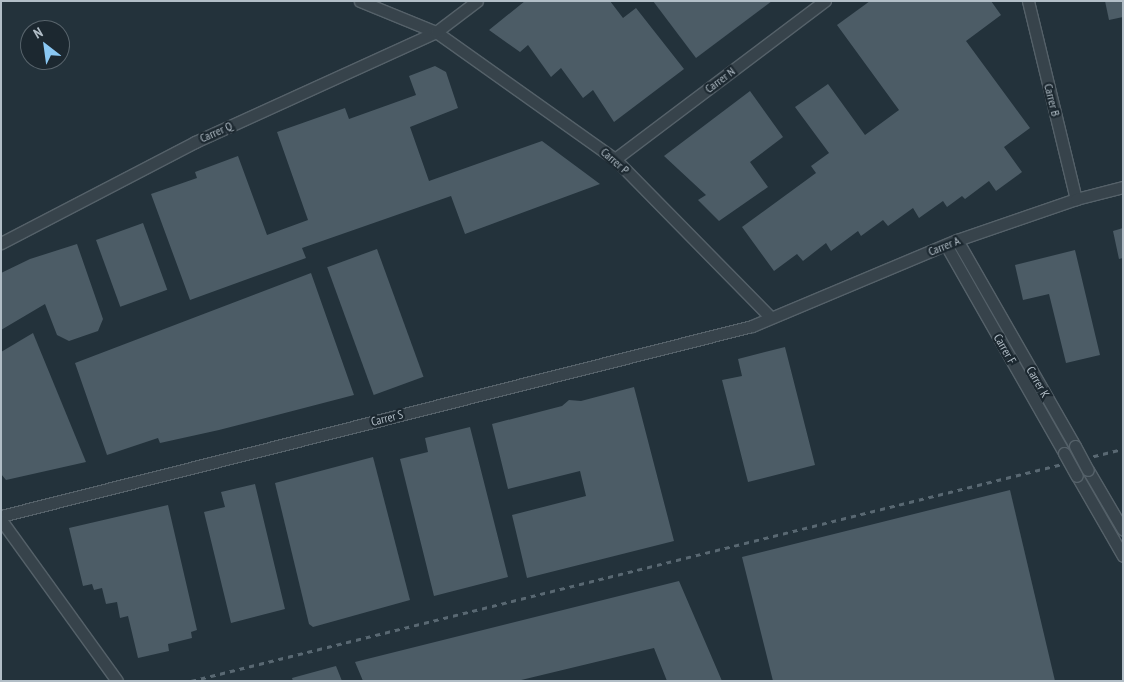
<!DOCTYPE html>
<html>
<head>
<meta charset="utf-8">
<style>
	body { margin:0 }
	#map { position:relative; width:1124px; height:682px; overflow:hidden; background:#23323b; font-family:"PT Sans Narrow",sans-serif }
	div>[style] { position:absolute }
	[style*='--x'] { left:calc(var(--x)*1px); top:calc(var(--y)*1px); width:calc(var(--w)*1px); rotate:calc(var(--a)*1deg) }
	.building>* { inset:0; background:#4c5c66; transform-origin:0 0 }
	.roads { filter:drop-shadow(1px 0 #556169) drop-shadow(-1px 0 #556169) drop-shadow(0 1px #556169) drop-shadow(0 -1px #556169) }
	.minor>* { height:11px; margin:-5.5px; padding:0 5.5px; transform-origin:5.5px; border-radius:5.5px; background:#37434b }
	.rail>* { height:3px; margin-top:-1.5px; transform-origin:0; background:repeating-linear-gradient(90deg,#596872 0 5px,transparent 0 10px) }
	.bridges { filter:drop-shadow(1px 0 #556169) drop-shadow(-1px 0 #556169) drop-shadow(0 1px #556169) drop-shadow(0 -1px #556169) }
	.minor-bridge>* { height:11px; margin:-5.5px; padding:0 5.5px; transform-origin:5.5px; border-radius:5.5px; background:#37434b }
	span { translate:-50% -50%; white-space:nowrap; text-align:center; line-height:1.15; -webkit-text-stroke:4.5px #1c2830; paint-order:stroke }
	.street-label { font-size:12px; color:#b2bec7 }
	.frame { position:absolute; inset:0; border:2px solid #b2bec7; pointer-events:none }
	.north { position:absolute; left:20px; top:20px; width:50px; height:50px; box-sizing:border-box; background:#1c2830; border:1px solid #58646c; border-radius:50%; rotate:330deg; font-size:14px; font-weight:700; line-height:20px; text-align:center; color:#b2bec7 }
	.north::after { content:''; display:block; margin:auto; width:18px; height:22px; background:#8ac8f4; clip-path:polygon(50% 0,100% 100%,50% 72%,0 100%) }
</style>
</head>
<body>
<div id="map">
	<div class="building">
		<i style="clip-path:polygon(525px 1px,610px 1px,623px 18px,636px 8px,684px 69px,614px 122px,593px 90px,583px 98px,561px 68px,551px 77px,528px 45px,520px 52px,489px 30px)"></i>
		<i style="clip-path:polygon(653px 1px,772px 1px,696px 58px)"></i>
		<i style="clip-path:polygon(870px 1px,991px 1px,1001px 15px,966px 41px,1030px 128px,1004px 147px,1022px 172px,996px 191px,989px 181px,965px 199px,962px 196px,947px 207px,943px 201px,919px 218px,913px 208px,888px 226px,883px 220px,861px 236px,858px 231px,831px 251px,826px 243px,803px 261px,797px 254px,774px 271px,742px 227px,816px 173px,811px 166px,829px 153px,795px 107px,828px 84px,865px 135px,899px 110px,837px 25px)"></i>
		<i style="clip-path:polygon(1105px 1px,1123px 1px,1123px 17px,1109px 20px)"></i>
		<i style="clip-path:polygon(435px 66px,446px 72px,458px 108px,410px 127px,429px 181px,542px 141px,600px 184px,465px 234px,451px 196px,302px 248px,306px 258px,190px 300px,151px 194px,197px 178px,195px 172px,238px 156px,267px 235px,308px 220px,277px 132px,345px 108px,349px 119px,416px 95px,409px 76px)"></i>
		<i style="clip-path:polygon(750px 91px,783px 137px,750px 162px,768px 187px,719px 221px,698px 200px,706px 195px,664px 156px)"></i>
		<i style="left:143px;top:223px;width:71px;height:50px;rotate:70deg"></i>
		<i style="clip-path:polygon(1123px 228px,1123px 258px,1119px 259px,1113px 231px)"></i>
		<i style="clip-path:polygon(77px 244px,103px 319px,98px 331px,69px 341px,57px 335px,45px 304px,1px 330px,1px 273px,30px 259px)"></i>
		<i style="left:377px;top:249px;width:136px;height:53px;rotate:70deg"></i>
		<i style="clip-path:polygon(1075px 250px,1100px 355px,1066px 363px,1049px 294px,1023px 300px,1015px 265px)"></i>
		<i style="clip-path:polygon(311px 273px,354px 395px,219px 430px,160px 443px,158px 438px,107px 455px,75px 363px)"></i>
		<i style="clip-path:polygon(33px 333px,86px 462px,6px 480px,1px 474px,1px 352px)"></i>
		<i style="clip-path:polygon(785px 347px,815px 465px,748px 482px,722px 380px,742px 376px,738px 359px)"></i>
		<i style="clip-path:polygon(634px 387px,674px 541px,527px 578px,512px 515px,586px 496px,580px 471px,508px 489px,492px 424px,562px 406px,569px 400px,581px 401px)"></i>
		<i style="clip-path:polygon(470px 427px,508px 577px,434px 596px,400px 459px,428px 452px,425px 438px)"></i>
		<i style="clip-path:polygon(373px 457px,410px 600px,313px 627px,309px 624px,275px 483px)"></i>
		<i style="clip-path:polygon(255px 484px,285px 609px,231px 623px,204px 512px,225px 507px,221px 492px)"></i>
		<i style="clip-path:polygon(1010px 490px,1055px 681px,773px 681px,742px 557px)"></i>
		<i style="clip-path:polygon(168px 505px,197px 630px,191px 632px,192px 638px,168px 644px,169px 651px,138px 658px,128px 616px,120px 618px,117px 602px,106px 604px,102px 588px,94px 590px,92px 584px,83px 586px,69px 528px)"></i>
		<i style="clip-path:polygon(679px 581px,722px 681px,667px 681px,654px 648px,517px 681px,363px 681px,355px 662px)"></i>
		<i style="clip-path:polygon(336px 666px,342px 681px,293px 681px,292px 678px)"></i>
	</div>
	<div class="roads">
		<div class="minor">
			<i style="--x:360;--y:1;--w:82;--a:22.2"></i>
			<i style="--x:436;--y:32;--w:219;--a:35.4"></i>
			<i style="--x:615;--y:159;--w:221;--a:45.5"></i>
			<i style="--x:1028;--y:1;--w:204;--a:76.4"></i>
			<i style="--x:615;--y:159;--w:263;--a:-37"></i>
			<i style="--x:957;--y:240;--w:237;--a:60.2"></i>
			<i style="--x:1;--y:243;--w:219;--a:-27.5"></i>
			<i style="--x:195;--y:142;--w:265;--a:-24.5"></i>
			<i style="--x:436;--y:32;--w:51;--a:-37.1"></i>
			<i style="--x:946;--y:245;--w:239;--a:60.4"></i>
			<i style="--x:1088;--y:470;--w:69;--a:59.7"></i>
			<i style="--x:1077;--y:476;--w:92;--a:60.1"></i>
			<i style="--x:1;--y:516;--w:775;--a:-14.2"></i>
			<i style="--x:752;--y:326;--w:222;--a:-22.8"></i>
			<i style="--x:957;--y:240;--w:126;--a:-19"></i>
			<i style="--x:1076;--y:199;--w:49;--a:-14.3"></i>
			<i style="--x:1;--y:520;--w:198;--a:54.2"></i>
		</div>
	</div>
	<div class="rail">
		<i style="--x:191;--y:681;--w:960;--a:-13.98"></i>
	</div>
	<div class="bridges">
		<div class="minor-bridge">
			<i style="--x:1075;--y:446;--w:27;--a:62"></i>
			<i style="--x:1064;--y:453;--w:26;--a:61"></i>
		</div>
	</div>
	<div class="street-label">
		<span style="left:720px;top:80px;rotate:-37deg">Carrer N</span>
		<span style="left:1052px;top:100px;rotate:76deg">Carrer B</span>
		<span style="left:216px;top:132px;rotate:-24deg">Carrer Q</span>
		<span style="left:615px;top:161px;rotate:41deg">Carrer P</span>
		<span style="left:944px;top:246px;rotate:-22deg">Carrer A</span>
		<span style="left:1005px;top:349px;rotate:60deg">Carrer F</span>
		<span style="left:1038px;top:382px;rotate:60deg">Carrer K</span>
		<span style="left:387px;top:418px;rotate:-14deg">Carrer S</span>
	</div>
	<div class="frame"></div>
	<div class="north">N</div>
</div>
</body>
</html>
